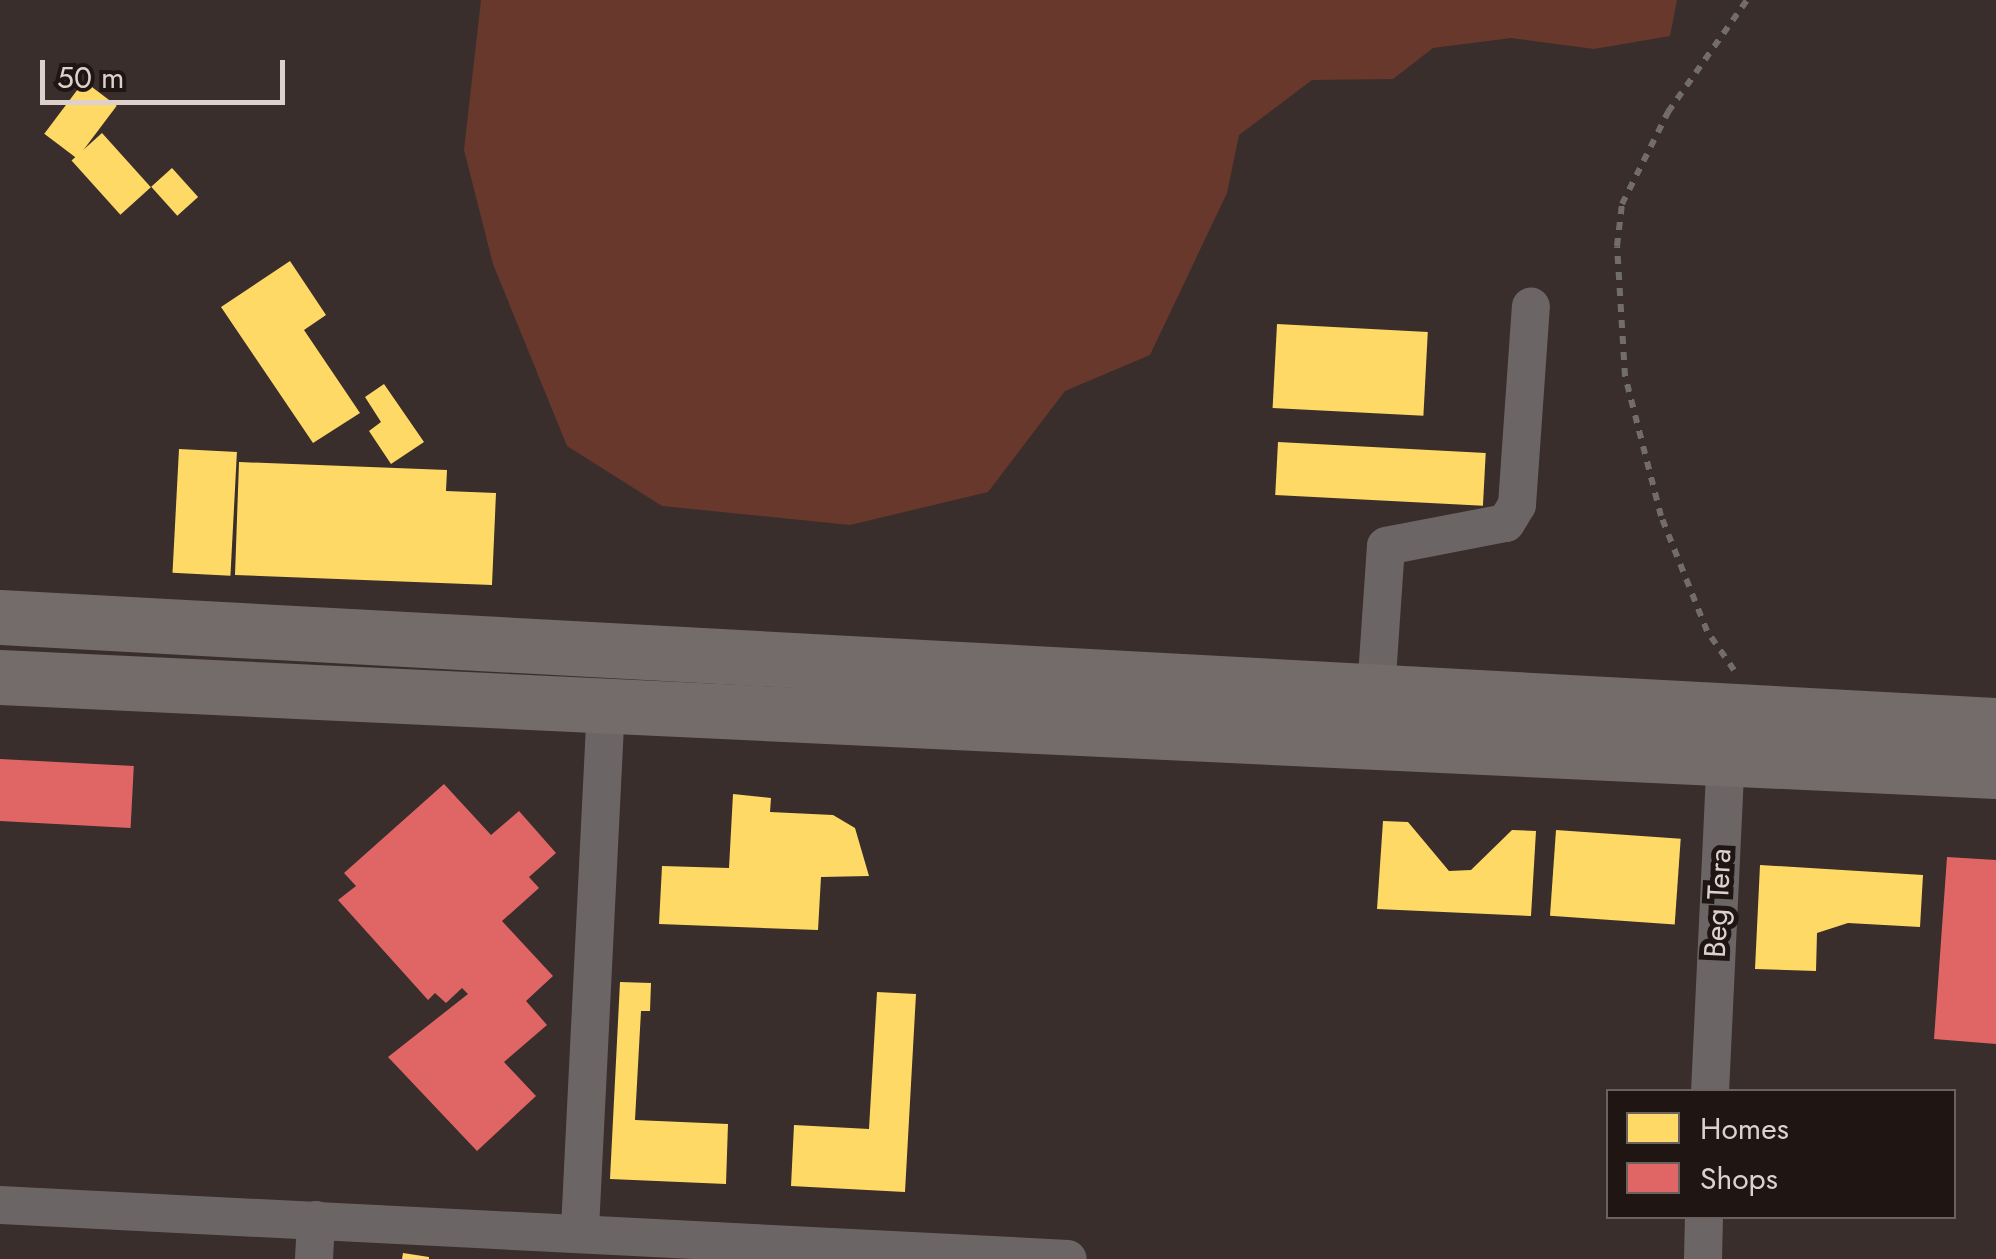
<!DOCTYPE html>
<html>
<head>
<meta charset="utf-8">
<style>
	body { margin:0 }
	#map { position:relative; width:1996px; height:1259px; overflow:hidden; background:#392e2b; font-family:Jost,sans-serif }
	div>[style] { position:absolute }
	[style*='--x'] { left:calc(var(--x)*1px); top:calc(var(--y)*1px); width:calc(var(--w)*1px); rotate:calc(var(--a)*1deg) }
	.green>* { inset:0; background:#67382b }
	.homes>* { inset:0; background:#ffd966; transform-origin:0 0 }
	.shops>* { inset:0; background:#e06666; transform-origin:0 0 }
	.path>* { height:6px; margin-top:-3px; transform-origin:0; background:repeating-linear-gradient(90deg,#726d6c 0 8px,transparent 0 16px) }
	.minor>* { height:38px; margin:-19px; padding:0 19px; transform-origin:19px; border-radius:19px; background:#6b6665 }
	.highway>* { height:55px; margin:-27.5px; padding:0 27.5px; transform-origin:27.5px; border-radius:27.5px; background:#746c6a }
	span { translate:-50% -50%; white-space:nowrap; text-align:center; line-height:1.15; -webkit-text-stroke:10px #1f1614; paint-order:stroke }
	.street-label { font-size:30px; color:#ded1cd }
	.legend { position:absolute; left:1606px; top:1089px; width:350px; height:130px; box-sizing:border-box; background:#1f1614; border:2px solid #6b615e; margin:0; padding:12px 18px; list-style:none; font-size:30px; color:#ded1cd }
	.legend li { display:flex; align-items:center; gap:20px; height:50px }
	.legend b { width:50px; border:2px solid #6b615e }
	.scale { position:absolute; left:40px; top:60px; width:245px; height:45px; box-sizing:border-box; border:5px solid #ded1cd; border-top:0; padding-left:12px; font-size:30px; line-height:35px; white-space:nowrap; color:#ded1cd; -webkit-text-stroke:8px #1f1614; paint-order:stroke }
</style>
</head>
<body>
<div id="map">
	<div class="green">
		<i style="clip-path:polygon(481px 0,1677px 0,1670px 36px,1594px 49px,1511px 38px,1433px 48px,1393px 79px,1312px 80px,1239px 135px,1227px 193px,1150px 355px,1065px 391px,988px 492px,850px 525px,662px 506px,567px 446px,493px 264px,464px 150px)"></i>
	</div>
	<div class="homes">
		<i style="left:84px;top:81px;width:41px;height:66px;rotate:37deg"></i>
		<i style="left:102px;top:133px;width:73px;height:41px;rotate:48deg"></i>
		<i style="left:172px;top:168px;width:39px;height:28px;rotate:48deg"></i>
		<i style="clip-path:polygon(290px 261px,326px 315px,304px 330px,360px 413px,313px 443px,221px 307px)"></i>
		<i style="left:1277px;top:324px;width:151px;height:84px;rotate:3deg"></i>
		<i style="clip-path:polygon(384px 384px,424px 442px,391px 464px,369px 431px,381px 422px,365px 397px)"></i>
		<i style="left:1278px;top:442px;width:208px;height:53px;rotate:3deg"></i>
		<i style="left:179px;top:449px;width:58px;height:124px;rotate:3deg"></i>
		<i style="clip-path:polygon(239px 462px,447px 470px,446px 491px,496px 493px,492px 585px,235px 575px)"></i>
		<i style="clip-path:polygon(733px 794px,771px 798px,770px 812px,833px 815px,855px 828px,869px 876px,821px 877px,818px 930px,659px 924px,662px 866px,729px 868px)"></i>
		<i style="clip-path:polygon(1383px 821px,1408px 822px,1449px 871px,1471px 870px,1512px 830px,1536px 831px,1531px 916px,1377px 909px)"></i>
		<i style="left:1556px;top:830px;width:125px;height:86px;rotate:4deg"></i>
		<i style="clip-path:polygon(1760px 865px,1923px 875px,1920px 927px,1848px 923px,1817px 933px,1816px 971px,1755px 969px)"></i>
		<i style="clip-path:polygon(620px 982px,651px 983px,650px 1011px,641px 1011px,635px 1120px,728px 1124px,726px 1184px,610px 1179px)"></i>
		<i style="clip-path:polygon(877px 992px,916px 994px,905px 1192px,791px 1186px,794px 1125px,869px 1129px)"></i>
		<i style="clip-path:polygon(403px 1253px,429px 1257px,429px 1259px,402px 1259px)"></i>
	</div>
	<div class="shops">
		<i style="left:0;top:759px;width:134px;height:62px;rotate:3deg"></i>
		<i style="clip-path:polygon(444px 784px,491px 835px,519px 811px,556px 853px,529px 877px,539px 888px,502px 921px,553px 976px,526px 1001px,547px 1025px,504px 1062px,536px 1096px,477px 1151px,388px 1057px,468px 994px,462px 988px,446px 1003px,435px 993px,428px 1000px,338px 900px,356px 886px,344px 873px)"></i>
		<i style="clip-path:polygon(1947px 857px,1996px 860px,1996px 1044px,1934px 1039px)"></i>
	</div>
	<div class="path">
		<i style="--x:1734;--y:670;--w:47;--a:-124.7"></i>
		<i style="--x:1707;--y:631;--w:124;--a:-111.8"></i>
		<i style="--x:1661;--y:516;--w:145;--a:-104.4"></i>
		<i style="--x:1625;--y:376;--w:130;--a:-93.5"></i>
		<i style="--x:1617;--y:246;--w:42;--a:-83.2"></i>
		<i style="--x:1622;--y:204;--w:103;--a:-63.4"></i>
		<i style="--x:1668;--y:112;--w:137;--a:-54.8"></i>
	</div>
	<div class="minor">
		<i style="--x:1376;--y:692;--w:146;--a:-86.1"></i>
		<i style="--x:1386;--y:546;--w:122;--a:-10.9"></i>
		<i style="--x:1506;--y:523;--w:21;--a:-59"></i>
		<i style="--x:1517;--y:505;--w:199;--a:-86"></i>
		<i style="--x:1710;--y:1092;--w:358;--a:-87.3"></i>
		<i style="--x:0;--y:1205;--w:1069;--a:2.89"></i>
		<i style="--x:580;--y:1229;--w:526;--a:-87.16"></i>
		<i style="--x:314;--y:1259;--w:39;--a:-87"></i>
		<i style="--x:1703;--y:1259;--w:43;--a:-88.7"></i>
	</div>
	<div class="highway">
		<i style="--x:0;--y:617;--w:1999;--a:3.1"></i>
		<i style="--x:0;--y:677;--w:1998;--a:2.7"></i>
	</div>
	<div class="street-label">
		<span style="left:1718px;top:903px;rotate:-87deg">Beg Tera</span>
	</div>
	<ul class="legend">
	<li><b style="height:28px;background:#ffd966"></b>Homes</li>
	<li><b style="height:28px;background:#e06666"></b>Shops</li>
	</ul>
	<div class="scale">50 m</div>
</div>
</body>
</html>
